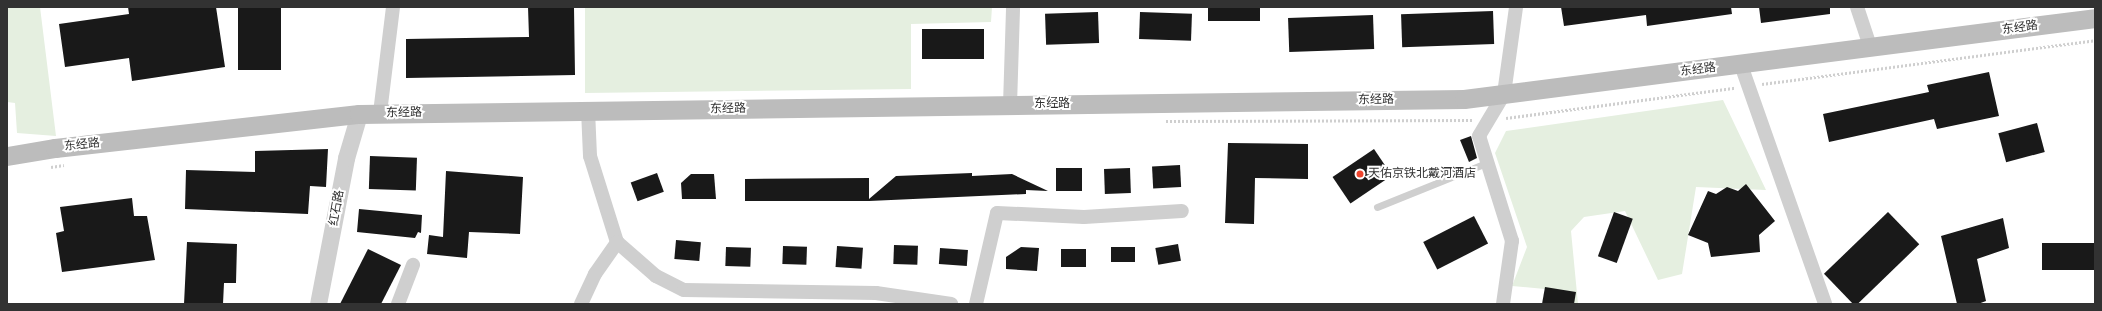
<!DOCTYPE html>
<html>
<head>
<meta charset="utf-8">
<style>
	body { margin:0 }
	#map { position:relative; width:2102px; height:311px; overflow:hidden; background:#fff; font-family:Roboto,"Noto Sans SC",sans-serif }
	div>[style] { position:absolute }
	[style*='--x'] { left:calc(var(--x)*1px); top:calc(var(--y)*1px); width:calc(var(--w)*1px); rotate:calc(var(--a)*1deg) }
	.green>* { inset:0; background:#e5efe0 }
	.building>* { inset:0; background:#191919; transform-origin:0 0 }
	.path>* { height:2.5px; margin-top:-1.25px; transform-origin:0; background:repeating-linear-gradient(90deg,#cfcfcf 0 2px,transparent 0 4px) }
	.service>* { height:7px; margin:-3.5px; padding:0 3.5px; transform-origin:3.5px; border-radius:3.5px; background:#cfcfcf }
	.minor>* { height:14px; margin:-7px; padding:0 7px; transform-origin:7px; border-radius:7px; background:#cfcfcf }
	.tertiary>* { height:17px; margin:-8.5px; padding:0 8.5px; transform-origin:8.5px; border-radius:8.5px; background:#cfcfcf }
	.secondary>* { height:19px; margin:-9.5px; padding:0 9.5px; transform-origin:9.5px; border-radius:9.5px; background:#bcbcbc }
	.dots>* { width:11px; height:11px; translate:-50% -50%; box-sizing:border-box; border:2px solid #fff; border-radius:50% }
	span { translate:-50% -50%; white-space:nowrap; text-align:center; line-height:1.15; -webkit-text-stroke:4px #fff; paint-order:stroke }
	.street-label { font-size:12px; color:#323232 }
	.poi-label { font-size:12px; color:#323232 }
	.left { translate:0 -50%; text-align:left }
	.frame { position:absolute; inset:0; border:8px solid #323232; pointer-events:none }
</style>
</head>
<body>
<div id="map">
	<div class="green">
		<i style="clip-path:polygon(7px 7px,40px 7px,56px 136px,17px 133px,15px 103px,7px 102px)"></i>
		<i style="clip-path:polygon(585px 7px,992px 7px,991px 22px,911px 24px,911px 89px,585px 93px)"></i>
		<i style="clip-path:polygon(1723px 100px,1766px 190px,1696px 187px,1682px 274px,1658px 280px,1625px 211px,1584px 217px,1571px 231px,1578px 304px,1556px 304px,1555px 290px,1512px 286px,1527px 247px,1495px 153px,1506px 131px)"></i>
	</div>
	<div class="building">
		<i style="clip-path:polygon(128px 7px,216px 7px,225px 67px,132px 81px,129px 58px,65px 67px,59px 24px,129px 14px)"></i>
		<i style="left:238px;top:7px;width:43px;height:63px"></i>
		<i style="clip-path:polygon(528px 7px,574px 7px,575px 75px,406px 78px,406px 39px,529px 37px)"></i>
		<i style="left:1208px;top:7px;width:52px;height:14px"></i>
		<i style="clip-path:polygon(1561px 7px,1731px 7px,1732px 14px,1647px 26px,1646px 15px,1564px 26px)"></i>
		<i style="clip-path:polygon(1759px 7px,1830px 7px,1830px 14px,1761px 23px)"></i>
		<i style="left:1493px;top:11px;width:33px;height:92px;rotate:88deg"></i>
		<i style="left:1098px;top:12px;width:31px;height:53px;rotate:88deg"></i>
		<i style="left:1140px;top:12px;width:52px;height:27px;rotate:2deg"></i>
		<i style="left:1373px;top:15px;width:34px;height:85px;rotate:88deg"></i>
		<i style="left:984px;top:29px;width:30px;height:62px;rotate:90deg"></i>
		<i style="clip-path:polygon(1989px 72px,1999px 116px,1937px 129px,1934px 119px,1829px 142px,1823px 114px,1929px 92px,1927px 85px)"></i>
		<i style="left:2037px;top:123px;width:30px;height:40px;rotate:75deg"></i>
		<i style="clip-path:polygon(1471px 136px,1477px 158px,1469px 162px,1460px 140px)"></i>
		<i style="clip-path:polygon(1228px 143px,1308px 144px,1308px 179px,1255px 178px,1254px 224px,1225px 223px)"></i>
		<i style="clip-path:polygon(328px 149px,326px 187px,310px 186px,308px 214px,185px 209px,186px 170px,255px 172px,255px 151px)"></i>
		<i style="left:1374px;top:149px;width:32px;height:50px;rotate:56deg"></i>
		<i style="left:370px;top:156px;width:47px;height:33px;rotate:2deg"></i>
		<i style="left:1180px;top:165px;width:22px;height:28px;rotate:87deg"></i>
		<i style="left:1056px;top:168px;width:26px;height:23px"></i>
		<i style="left:1130px;top:168px;width:25px;height:26px;rotate:88deg"></i>
		<i style="clip-path:polygon(446px 171px,523px 177px,520px 234px,469px 232px,467px 258px,427px 254px,429px 235px,443px 237px)"></i>
		<i style="left:657px;top:173px;width:20px;height:28px;rotate:70deg"></i>
		<i style="clip-path:polygon(972px 173px,972px 176px,1012px 174px,1048px 191px,1026px 190px,1026px 194px,869px 201px,745px 201px,745px 179px,869px 178px,869px 199px,896px 176px)"></i>
		<i style="clip-path:polygon(691px 174px,714px 174px,716px 199px,682px 199px,681px 183px)"></i>
		<i style="clip-path:polygon(1746px 184px,1775px 221px,1759px 235px,1760px 252px,1711px 257px,1708px 243px,1688px 235px,1708px 191px,1716px 194px,1727px 187px,1738px 191px)"></i>
		<i style="clip-path:polygon(132px 198px,134px 216px,147px 216px,155px 260px,62px 272px,56px 233px,64px 231px,60px 207px)"></i>
		<i style="clip-path:polygon(359px 209px,422px 215px,421px 233px,418px 232px,415px 238px,357px 232px)"></i>
		<i style="left:1614px;top:212px;width:20px;height:47px;rotate:20deg"></i>
		<i style="left:1888px;top:212px;width:45px;height:89px;rotate:46deg"></i>
		<i style="left:1474px;top:216px;width:31px;height:57px;rotate:63deg"></i>
		<i style="clip-path:polygon(2003px 218px,2009px 248px,1977px 259px,1986px 301px,1978px 304px,1957px 304px,1941px 236px)"></i>
		<i style="left:676px;top:240px;width:25px;height:19px;rotate:5deg"></i>
		<i style="clip-path:polygon(187px 242px,237px 244px,236px 283px,224px 283px,223px 304px,184px 304px)"></i>
		<i style="left:2095px;top:243px;width:27px;height:53px;rotate:90deg"></i>
		<i style="left:1178px;top:244px;width:17px;height:23px;rotate:80deg"></i>
		<i style="left:894px;top:245px;width:24px;height:19px;rotate:2deg"></i>
		<i style="left:783px;top:246px;width:24px;height:18px;rotate:2deg"></i>
		<i style="left:837px;top:246px;width:26px;height:21px;rotate:4deg"></i>
		<i style="left:726px;top:247px;width:25px;height:19px;rotate:2deg"></i>
		<i style="clip-path:polygon(1021px 247px,1039px 248px,1037px 271px,1006px 269px,1006px 257px)"></i>
		<i style="left:1111px;top:247px;width:24px;height:15px"></i>
		<i style="left:940px;top:248px;width:28px;height:16px;rotate:4deg"></i>
		<i style="clip-path:polygon(368px 249px,401px 265px,381px 304px,340px 304px)"></i>
		<i style="left:1061px;top:249px;width:25px;height:18px"></i>
		<i style="clip-path:polygon(1545px 287px,1576px 292px,1574px 304px,1542px 304px)"></i>
	</div>
	<div class="path">
		<i style="--x:1762;--y:84;--w:336;--a:-7.5"></i>
		<i style="--x:1506;--y:118;--w:231;--a:-7.5"></i>
		<i style="--x:1166;--y:121;--w:307;--a:-0.2"></i>
		<i style="--x:51;--y:167;--w:13;--a:-9"></i>
	</div>
	<div class="service">
		<i style="--x:1377;--y:207;--w:121;--a:-21.9"></i>
	</div>
	<div class="minor">
		<i style="--x:1857;--y:7;--w:44;--a:71.6"></i>
		<i style="--x:1741;--y:65;--w:253;--a:70.6"></i>
		<i style="--x:1010;--y:105;--w:98;--a:-88.2"></i>
		<i style="--x:588;--y:110;--w:46;--a:87.5"></i>
		<i style="--x:590;--y:156;--w:90;--a:72.6"></i>
		<i style="--x:617;--y:242;--w:52;--a:41.1"></i>
		<i style="--x:656;--y:276;--w:31;--a:27"></i>
		<i style="--x:684;--y:290;--w:192;--a:0.9"></i>
		<i style="--x:876;--y:293;--w:76;--a:8.3"></i>
		<i style="--x:380;--y:113;--w:107;--a:-83"></i>
		<i style="--x:398;--y:304;--w:42;--a:-69"></i>
		<i style="--x:581;--y:304;--w:33;--a:-65"></i>
		<i style="--x:595;--y:274;--w:39;--a:-55"></i>
		<i style="--x:976;--y:304;--w:93;--a:-77"></i>
		<i style="--x:997;--y:213;--w:87;--a:2.6"></i>
		<i style="--x:1084;--y:217;--w:98;--a:-3.5"></i>
		<i style="--x:1503;--y:304;--w:64;--a:-81.9"></i>
		<i style="--x:1512;--y:241;--w:110;--a:-107.4"></i>
		<i style="--x:1479;--y:136;--w:49;--a:-59.2"></i>
		<i style="--x:1504;--y:94;--w:88;--a:-82.1"></i>
	</div>
	<div class="tertiary">
		<i style="--x:318;--y:304;--w:149;--a:-79.1"></i>
		<i style="--x:346;--y:158;--w:46;--a:-73.5"></i>
	</div>
	<div class="secondary">
		<i style="--x:7;--y:156;--w:49;--a:-9.5"></i>
		<i style="--x:55;--y:148;--w:306;--a:-6.4"></i>
		<i style="--x:359;--y:114;--w:1105;--a:-0.78"></i>
		<i style="--x:1464;--y:99;--w:636;--a:-7.31"></i>
	</div>
	<div class="dots">
		<i style="left:1360px;top:174px;background:#ef452e"></i>
	</div>
	<div class="street-label">
		<span style="left:2020px;top:28px;rotate:-8deg">东经路</span>
		<span style="left:1698px;top:70px;rotate:-7deg">东经路</span>
		<span style="left:1376px;top:100px;rotate:-1deg">东经路</span>
		<span style="left:1052px;top:104px">东经路</span>
		<span style="left:728px;top:109px;rotate:-1deg">东经路</span>
		<span style="left:404px;top:113px;rotate:-1deg">东经路</span>
		<span style="left:82px;top:145px;rotate:-6deg">东经路</span>
		<span style="left:337px;top:208px;rotate:-80deg">红石路</span>
	</div>
	<div class="poi-label">
		<span class="left" style="left:1368px;top:174px">天佑京铁北戴河酒店</span>
	</div>
	<div class="frame"></div>
</div>
</body>
</html>
